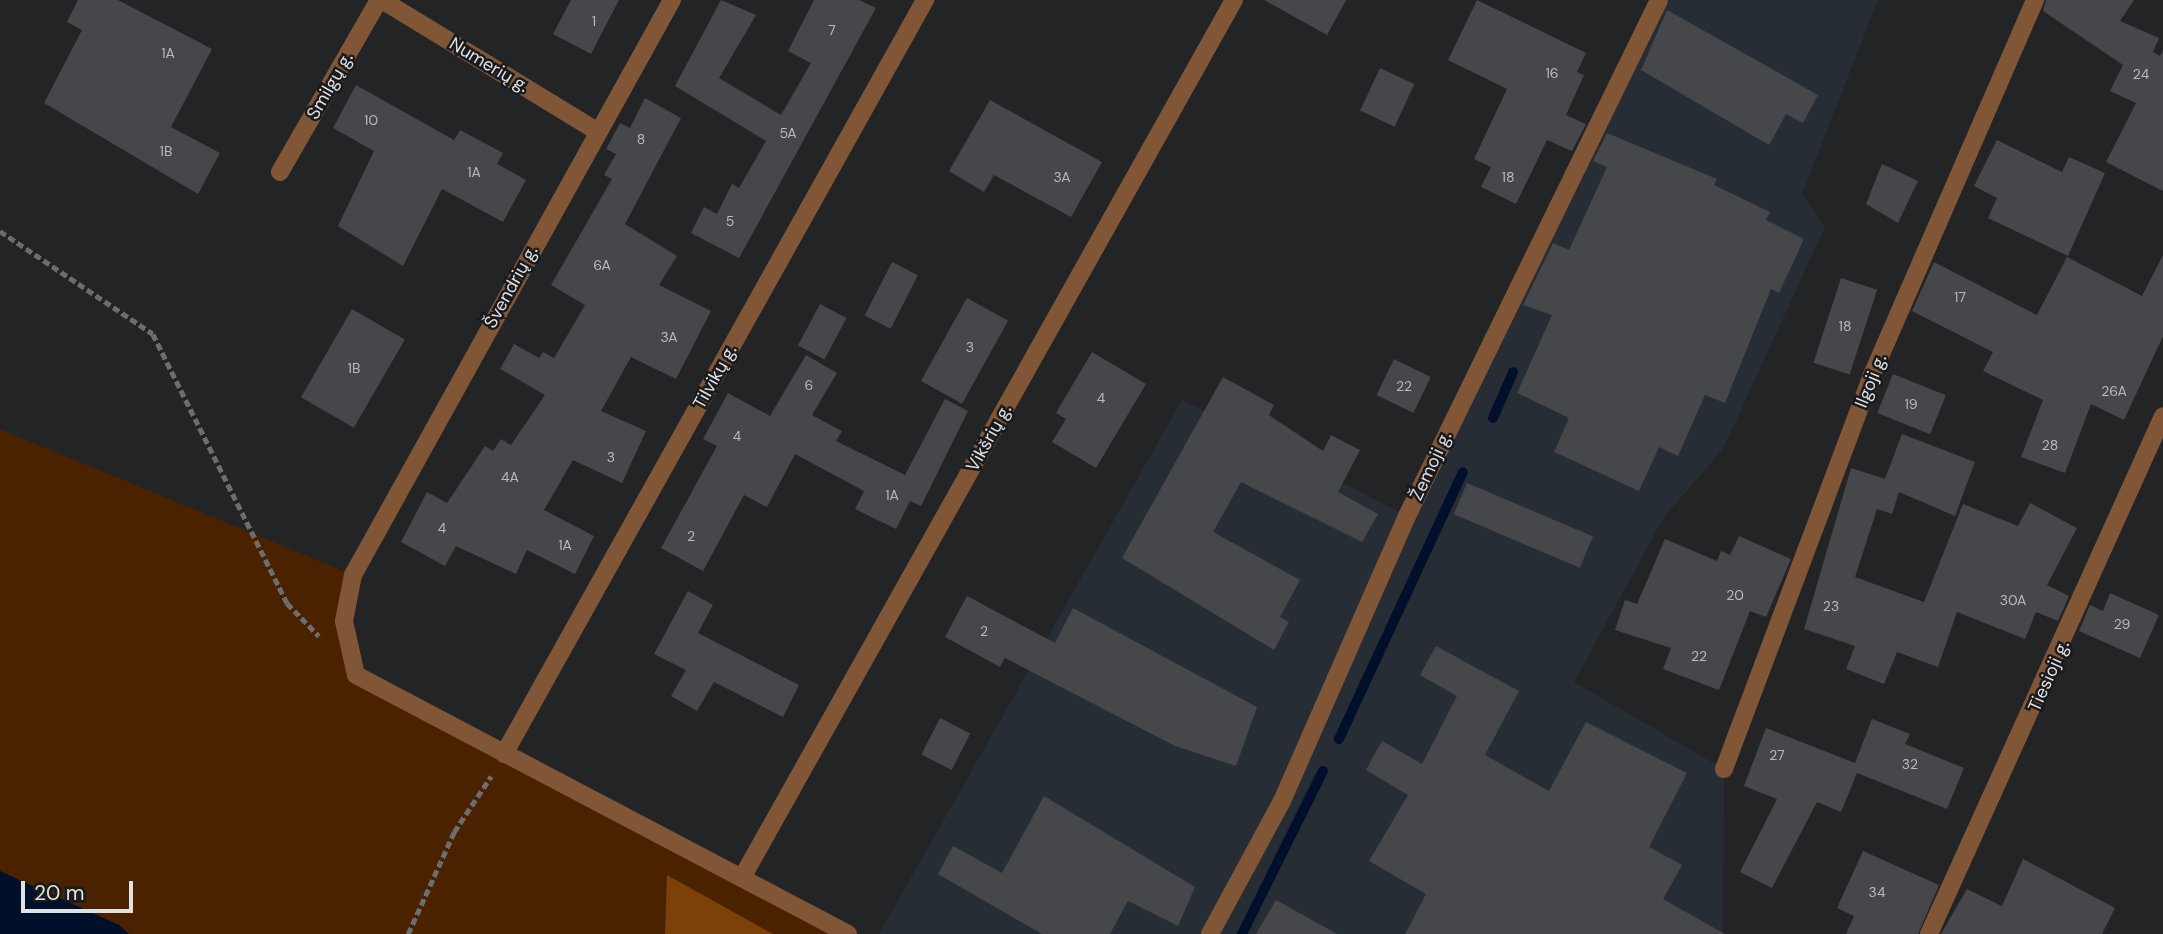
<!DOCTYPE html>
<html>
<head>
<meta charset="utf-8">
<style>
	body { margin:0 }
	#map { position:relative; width:2163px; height:934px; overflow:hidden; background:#222426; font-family:"DM Sans",sans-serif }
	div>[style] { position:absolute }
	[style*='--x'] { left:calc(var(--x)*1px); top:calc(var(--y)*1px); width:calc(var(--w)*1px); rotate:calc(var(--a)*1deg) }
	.built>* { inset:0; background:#272d34 }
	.green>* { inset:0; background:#4a2200 }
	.forest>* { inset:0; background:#7c4109 }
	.water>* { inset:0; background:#000f2a }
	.stream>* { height:10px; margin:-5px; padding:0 5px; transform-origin:5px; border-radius:5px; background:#000f2a }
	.building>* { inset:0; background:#45474a; transform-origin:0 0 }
	.path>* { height:4.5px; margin-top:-2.25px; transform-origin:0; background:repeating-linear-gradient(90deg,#6c6d6f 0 7px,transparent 0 10.5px) }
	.minor>* { height:18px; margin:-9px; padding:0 9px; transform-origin:9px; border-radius:9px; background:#815636 }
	span { translate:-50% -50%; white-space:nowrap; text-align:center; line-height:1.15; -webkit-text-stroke:5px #181a1d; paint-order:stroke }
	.number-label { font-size:14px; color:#b9babd }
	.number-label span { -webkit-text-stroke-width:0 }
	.street-label { font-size:18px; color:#e0e1e3 }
	.scale { position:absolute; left:21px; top:881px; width:112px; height:32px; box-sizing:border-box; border:4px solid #e0e1e3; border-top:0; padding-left:9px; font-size:21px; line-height:24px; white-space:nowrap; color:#e0e1e3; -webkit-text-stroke:5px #181a1d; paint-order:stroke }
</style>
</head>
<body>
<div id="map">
	<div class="built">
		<i style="clip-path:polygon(1659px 0,1878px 0,1802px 194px,1825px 227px,1723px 449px,1664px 517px,1574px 682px,1724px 769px,1723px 934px,879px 934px,1182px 400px,1407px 516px)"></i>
	</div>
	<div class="green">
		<i style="clip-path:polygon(0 429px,353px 575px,344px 621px,356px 675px,848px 934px,773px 934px,668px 876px,665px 934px,129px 934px,0 871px)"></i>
	</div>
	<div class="forest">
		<i style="clip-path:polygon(667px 875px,773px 934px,665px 934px)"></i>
	</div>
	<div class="water">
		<i style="clip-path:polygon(0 871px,119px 925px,129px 934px,0 934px)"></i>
	</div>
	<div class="stream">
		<i style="--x:1493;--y:418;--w:50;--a:-66.5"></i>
		<i style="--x:1339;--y:739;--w:294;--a:-65.1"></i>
		<i style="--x:1242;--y:934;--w:182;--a:-63.6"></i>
	</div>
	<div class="building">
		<i style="clip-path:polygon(78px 0,118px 0,212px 49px,171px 127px,220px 153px,198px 194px,44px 103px,82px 30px,67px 22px)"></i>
		<i style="clip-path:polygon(571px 0,619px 0,591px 54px,553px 34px)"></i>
		<i style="clip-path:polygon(721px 0,756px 15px,719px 78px,781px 115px,811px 63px,788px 51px,814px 0,859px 0,876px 8px,739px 258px,691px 233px,704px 207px,717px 214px,732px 184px,739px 188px,766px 141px,675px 86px)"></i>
		<i style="clip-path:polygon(1264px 0,1346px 0,1327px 35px)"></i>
		<i style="clip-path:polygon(1477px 0,1586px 53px,1577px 72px,1584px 75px,1566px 115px,1586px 124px,1572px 151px,1547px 140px,1516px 204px,1481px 187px,1491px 167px,1474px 159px,1507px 89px,1448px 60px)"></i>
		<i style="clip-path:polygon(2046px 0,2134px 0,2120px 21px,2159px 38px,2153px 52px,2160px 56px,2163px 50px,2163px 191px,2106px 162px,2136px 103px,2110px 91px,2123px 65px,2043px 11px)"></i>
		<i style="clip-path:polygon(1667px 10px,1818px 95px,1803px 123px,1786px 114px,1769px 145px,1641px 70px)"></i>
		<i style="left:1380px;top:68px;width:38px;height:47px;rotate:25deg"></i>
		<i style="clip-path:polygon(356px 85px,454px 140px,460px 130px,503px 153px,497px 164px,526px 180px,503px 222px,442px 189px,403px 266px,338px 226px,374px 151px,333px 128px)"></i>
		<i style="clip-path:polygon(645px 98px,681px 118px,625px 224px,677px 256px,659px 285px,711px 311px,676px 379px,631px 357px,601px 411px,646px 431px,622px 483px,573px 460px,544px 510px,594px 536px,575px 574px,527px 550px,516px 574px,456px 546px,445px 566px,401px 542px,427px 492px,447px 503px,485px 446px,493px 451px,501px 439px,511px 445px,545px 395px,500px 369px,514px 344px,539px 358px,543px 352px,554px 358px,585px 305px,551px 285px,612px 179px,604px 175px,616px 154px,606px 149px,620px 123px,630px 128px)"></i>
		<i style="clip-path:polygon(990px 100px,1102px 162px,1071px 217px,994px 175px,984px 192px,949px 171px)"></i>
		<i style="clip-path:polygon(1607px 133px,1717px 179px,1714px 185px,1770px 212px,1766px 220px,1804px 239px,1779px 293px,1771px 289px,1725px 403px,1705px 395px,1678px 456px,1659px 447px,1639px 491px,1554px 452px,1569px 418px,1517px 393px,1552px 315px,1523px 305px,1553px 243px,1569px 250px,1607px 167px,1593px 161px)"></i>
		<i style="clip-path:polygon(1997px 140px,2062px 172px,2069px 157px,2105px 173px,2068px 256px,1988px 218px,1997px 198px,1974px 186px)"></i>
		<i style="clip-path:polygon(1882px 164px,1918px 181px,1898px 223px,1866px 204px)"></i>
		<i style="clip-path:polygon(2163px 255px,2163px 336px,2124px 420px,2091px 404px,2065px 473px,2021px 457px,2043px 400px,1983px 371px,1993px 352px,1912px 311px,1934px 262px,2037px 315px,2067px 257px,2142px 296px)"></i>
		<i style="left:892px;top:262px;width:29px;height:60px;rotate:27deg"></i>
		<i style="left:1841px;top:278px;width:38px;height:89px;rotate:18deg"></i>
		<i style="left:967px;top:298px;width:47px;height:95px;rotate:29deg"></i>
		<i style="left:820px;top:304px;width:30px;height:47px;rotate:28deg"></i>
		<i style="left:352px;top:309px;width:61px;height:102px;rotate:30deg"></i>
		<i style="clip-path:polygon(1092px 352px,1146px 384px,1096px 468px,1052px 442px,1066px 419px,1056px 413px)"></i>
		<i style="clip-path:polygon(806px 355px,837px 373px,812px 415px,842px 431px,836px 441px,905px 475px,945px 399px,968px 411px,921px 506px,910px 501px,896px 529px,855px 509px,864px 491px,795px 454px,767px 507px,744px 495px,703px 571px,661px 548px,717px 446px,703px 439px,728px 393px,770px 416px)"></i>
		<i style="left:1394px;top:359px;width:41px;height:40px;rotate:26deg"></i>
		<i style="left:1893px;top:374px;width:57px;height:42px;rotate:22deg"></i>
		<i style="clip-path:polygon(1223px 377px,1274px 405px,1269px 415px,1323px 451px,1331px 435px,1360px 450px,1338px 492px,1378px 514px,1362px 542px,1241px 482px,1213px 532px,1300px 580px,1280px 617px,1289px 622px,1274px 650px,1122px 558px)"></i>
		<i style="clip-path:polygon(1902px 434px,1975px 462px,1955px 516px,1899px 492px,1892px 514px,1877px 509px,1855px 577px,1924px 602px,1963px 504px,2018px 526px,2030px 503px,2077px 528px,2047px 585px,2069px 596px,2058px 621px,2036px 612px,2025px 639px,1957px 612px,1938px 667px,1897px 652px,1884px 684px,1846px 669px,1855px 646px,1804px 629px,1851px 468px,1885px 479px)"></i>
		<i style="left:1467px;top:483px;width:137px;height:34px;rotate:23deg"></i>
		<i style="clip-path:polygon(1739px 536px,1791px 559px,1766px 617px,1750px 611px,1719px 690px,1663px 669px,1671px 648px,1615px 630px,1625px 600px,1637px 604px,1665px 539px,1717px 561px,1721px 551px,1730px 555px)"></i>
		<i style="clip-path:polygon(688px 591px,713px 605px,698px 633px,799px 685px,783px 717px,714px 682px,697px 711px,671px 696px,686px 670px,654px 654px)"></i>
		<i style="clip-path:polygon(2110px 593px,2159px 615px,2140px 658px,2079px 631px,2090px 605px,2103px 611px)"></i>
		<i style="clip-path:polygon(967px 596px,1055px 643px,1073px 608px,1257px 707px,1236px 766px,1175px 746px,1005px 658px,1000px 667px,945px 637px)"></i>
		<i style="clip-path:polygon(1436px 646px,1519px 691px,1485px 755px,1549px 791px,1586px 722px,1687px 773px,1649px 847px,1682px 865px,1663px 899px,1725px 934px,1405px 934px,1426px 894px,1369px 861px,1408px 795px,1366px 770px,1382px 741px,1422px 764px,1457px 696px,1420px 675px)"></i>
		<i style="left:940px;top:718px;width:34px;height:41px;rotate:27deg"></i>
		<i style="clip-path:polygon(1872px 719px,1910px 734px,1905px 744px,1964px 768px,1947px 809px,1857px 773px,1841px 812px,1817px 802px,1772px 888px,1740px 872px,1777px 799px,1744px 786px,1766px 728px,1855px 763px)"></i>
		<i style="clip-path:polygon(1044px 796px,1195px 887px,1178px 926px,1128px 901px,1110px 934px,1042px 934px,938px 874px,953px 846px,1002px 873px)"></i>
		<i style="clip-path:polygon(1863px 851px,1939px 885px,1918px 934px,1846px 934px,1854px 916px,1837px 908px)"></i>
		<i style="clip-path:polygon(2023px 859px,2115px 908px,2102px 934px,1941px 934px,1967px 889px,2002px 906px)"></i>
		<i style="clip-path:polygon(1276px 900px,1337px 934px,1256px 934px)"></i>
	</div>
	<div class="path">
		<i style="--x:0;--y:231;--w:184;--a:33.9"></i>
		<i style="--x:153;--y:334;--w:301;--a:63.5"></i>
		<i style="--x:287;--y:603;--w:46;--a:45.9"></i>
		<i style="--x:408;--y:934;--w:112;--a:-65.7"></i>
		<i style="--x:454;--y:832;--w:67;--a:-56.5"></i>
	</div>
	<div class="minor">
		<i style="--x:382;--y:0;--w:252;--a:31.4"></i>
		<i style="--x:672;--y:0;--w:658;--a:119.02"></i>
		<i style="--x:353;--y:575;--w:47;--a:101.1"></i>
		<i style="--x:344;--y:621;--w:55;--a:77.5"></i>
		<i style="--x:356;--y:675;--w:556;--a:27.76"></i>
		<i style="--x:280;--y:172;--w:198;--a:-60.1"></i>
		<i style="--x:504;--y:754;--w:864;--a:-60.82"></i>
		<i style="--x:1724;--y:769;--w:421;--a:-69.4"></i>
		<i style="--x:1872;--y:375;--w:409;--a:-66.5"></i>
		<i style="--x:743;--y:876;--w:1004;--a:-60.73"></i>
		<i style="--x:1210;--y:934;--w:151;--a:-61.6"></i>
		<i style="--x:1282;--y:801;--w:311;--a:-66.3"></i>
		<i style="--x:1407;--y:516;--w:574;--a:-63.97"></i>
		<i style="--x:1929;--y:934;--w:568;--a:-65.69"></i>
	</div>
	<div class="number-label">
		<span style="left:594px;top:21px">1</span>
		<span style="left:832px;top:30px">7</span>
		<span style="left:168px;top:53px">1A</span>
		<span style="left:1552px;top:73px">16</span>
		<span style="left:2141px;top:74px">24</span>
		<span style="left:371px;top:120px">10</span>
		<span style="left:788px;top:133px">5A</span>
		<span style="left:641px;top:139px">8</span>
		<span style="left:166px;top:151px">1B</span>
		<span style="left:474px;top:172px">1A</span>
		<span style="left:1062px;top:177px">3A</span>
		<span style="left:1508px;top:177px">18</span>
		<span style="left:730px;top:221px">5</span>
		<span style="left:602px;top:265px">6A</span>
		<span style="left:1960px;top:297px">17</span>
		<span style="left:1845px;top:326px">18</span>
		<span style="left:669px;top:337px">3A</span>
		<span style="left:970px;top:347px">3</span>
		<span style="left:354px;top:368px">1B</span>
		<span style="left:809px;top:385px">6</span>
		<span style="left:1404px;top:386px">22</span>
		<span style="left:2114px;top:391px">26A</span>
		<span style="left:1101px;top:398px">4</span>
		<span style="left:1911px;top:404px">19</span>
		<span style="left:737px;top:436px">4</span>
		<span style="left:2050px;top:445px">28</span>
		<span style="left:611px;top:457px">3</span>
		<span style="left:510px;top:477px">4A</span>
		<span style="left:892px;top:495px">1A</span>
		<span style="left:442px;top:528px">4</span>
		<span style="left:691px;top:536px">2</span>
		<span style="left:565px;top:545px">1A</span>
		<span style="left:1735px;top:595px">20</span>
		<span style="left:2013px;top:600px">30A</span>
		<span style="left:1831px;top:606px">23</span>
		<span style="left:2122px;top:624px">29</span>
		<span style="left:984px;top:631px">2</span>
		<span style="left:1699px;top:656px">22</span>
		<span style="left:1777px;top:755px">27</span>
		<span style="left:1910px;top:764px">32</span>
		<span style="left:1877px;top:892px">34</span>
	</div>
	<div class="street-label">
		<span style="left:489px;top:65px;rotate:31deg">Numerių g.</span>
		<span style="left:330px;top:86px;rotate:-60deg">Smilgų g.</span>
		<span style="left:511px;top:287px;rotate:-61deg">Švendrių g.</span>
		<span style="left:715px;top:377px;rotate:-61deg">Tilvikų g.</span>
		<span style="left:1871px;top:381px;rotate:-68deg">Ilgoji g.</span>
		<span style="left:989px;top:438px;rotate:-61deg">Vikšrių g.</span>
		<span style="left:1431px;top:466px;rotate:-65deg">Žemoji g.</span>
		<span style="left:2049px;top:676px;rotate:-66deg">Tiesioji g.</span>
	</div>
	<div class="scale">20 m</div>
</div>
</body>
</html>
